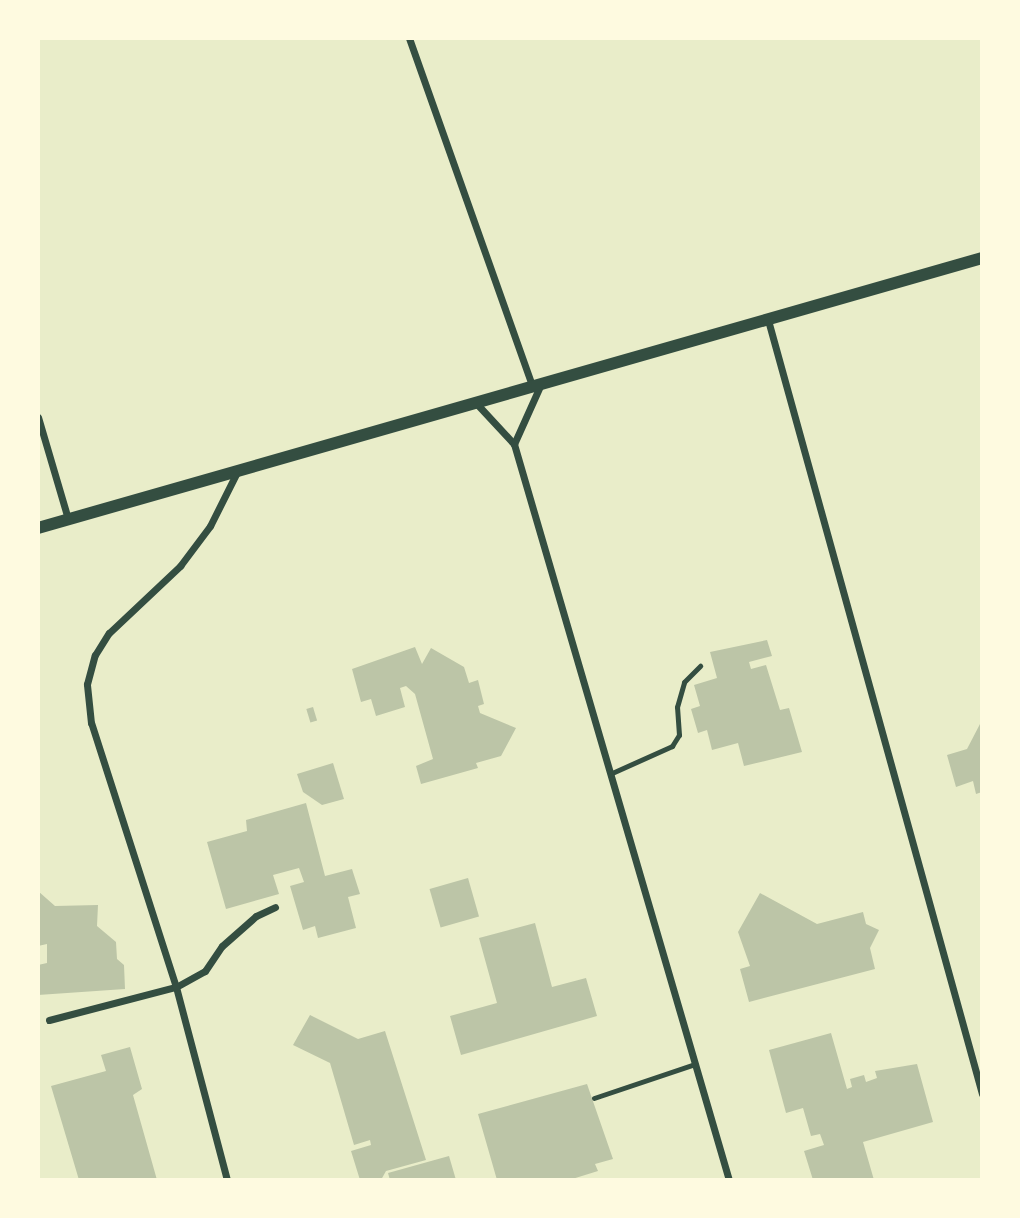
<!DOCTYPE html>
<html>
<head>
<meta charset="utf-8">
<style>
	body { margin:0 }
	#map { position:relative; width:1020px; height:1218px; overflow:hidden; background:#e9edc9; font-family:Montserrat,sans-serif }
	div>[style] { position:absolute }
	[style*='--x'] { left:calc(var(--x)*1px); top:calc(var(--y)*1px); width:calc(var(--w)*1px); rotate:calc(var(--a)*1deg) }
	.building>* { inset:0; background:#bcc5a7; transform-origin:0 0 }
	.service>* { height:5px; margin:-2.5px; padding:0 2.5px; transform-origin:2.5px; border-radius:2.5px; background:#344e41 }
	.minor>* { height:7px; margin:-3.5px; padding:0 3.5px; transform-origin:3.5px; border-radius:3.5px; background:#344e41 }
	.tertiary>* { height:12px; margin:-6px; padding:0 6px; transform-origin:6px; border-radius:6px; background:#344e41 }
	span { translate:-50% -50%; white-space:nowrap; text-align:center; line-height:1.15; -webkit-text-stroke:5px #fefae0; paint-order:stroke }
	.frame { position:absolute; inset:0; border:40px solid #fefae0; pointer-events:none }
</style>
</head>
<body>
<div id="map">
	<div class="building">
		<i style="clip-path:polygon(767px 640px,772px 656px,749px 662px,751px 669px,766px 665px,780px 710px,789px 708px,802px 752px,744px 766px,738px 743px,712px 750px,707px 730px,698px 733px,691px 709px,700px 706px,694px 685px,717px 678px,710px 652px)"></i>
		<i style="clip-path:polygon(415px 647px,422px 664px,431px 648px,464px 667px,469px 683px,478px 680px,484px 704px,478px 706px,480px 713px,516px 728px,501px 756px,476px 763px,478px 768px,421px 784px,416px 766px,433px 759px,415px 694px,406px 686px,400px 688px,405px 707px,376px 716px,371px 699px,361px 702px,352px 669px)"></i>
		<i style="left:313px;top:707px;width:14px;height:7px;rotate:73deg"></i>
		<i style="clip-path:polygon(980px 724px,982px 792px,976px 794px,973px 781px,956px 787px,947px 755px,967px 749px)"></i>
		<i style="clip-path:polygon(333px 763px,344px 799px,322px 805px,303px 792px,297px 774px)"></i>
		<i style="clip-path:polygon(306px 803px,325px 876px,352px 869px,360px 894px,348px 897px,356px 928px,318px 938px,315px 926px,303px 930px,290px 886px,304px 882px,299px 868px,273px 875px,279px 894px,226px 909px,207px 842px,247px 831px,246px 820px)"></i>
		<i style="left:468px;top:878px;width:40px;height:40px;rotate:74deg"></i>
		<i style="clip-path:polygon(38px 891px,55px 906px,98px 905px,97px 926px,116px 942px,117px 959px,124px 965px,125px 989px,38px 995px,38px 965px,47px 963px,47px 944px,38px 946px)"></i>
		<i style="clip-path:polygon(760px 893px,817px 924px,863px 912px,866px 924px,879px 930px,870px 948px,875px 969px,749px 1002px,740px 969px,750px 966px,738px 932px)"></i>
		<i style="clip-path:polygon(535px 923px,552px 987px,586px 978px,597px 1016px,461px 1055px,450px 1016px,497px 1003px,479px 938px)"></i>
		<i style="clip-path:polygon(310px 1015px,358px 1039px,385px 1031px,426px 1160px,386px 1171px,381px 1180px,360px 1180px,351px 1151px,371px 1145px,370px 1140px,354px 1145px,330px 1063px,293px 1045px)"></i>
		<i style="clip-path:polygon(831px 1033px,847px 1089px,852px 1087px,850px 1079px,864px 1075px,866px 1082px,877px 1078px,875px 1071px,917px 1064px,933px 1122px,863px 1142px,874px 1180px,813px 1180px,804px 1151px,824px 1145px,820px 1134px,811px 1136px,803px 1108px,786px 1113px,769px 1050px)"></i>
		<i style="clip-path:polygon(130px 1047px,142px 1089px,133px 1095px,157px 1180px,79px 1180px,51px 1086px,106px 1071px,101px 1055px)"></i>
		<i style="clip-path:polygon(587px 1084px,613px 1159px,595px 1164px,598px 1171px,569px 1180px,497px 1180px,478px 1114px)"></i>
		<i style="clip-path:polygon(449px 1156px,456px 1180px,390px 1180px,388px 1173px)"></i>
	</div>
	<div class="service">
		<i style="--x:612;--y:773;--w:66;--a:-24.2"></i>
		<i style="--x:672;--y:746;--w:13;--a:-58"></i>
		<i style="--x:679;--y:735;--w:28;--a:-94"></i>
		<i style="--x:677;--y:707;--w:26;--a:-74"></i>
		<i style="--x:684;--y:682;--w:23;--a:-45"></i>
		<i style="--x:594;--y:1098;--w:107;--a:-18.6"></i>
	</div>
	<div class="minor">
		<i style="--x:409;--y:38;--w:368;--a:70.5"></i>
		<i style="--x:768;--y:320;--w:803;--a:74.54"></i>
		<i style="--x:476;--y:403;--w:56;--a:47.2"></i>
		<i style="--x:514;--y:444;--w:767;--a:73.72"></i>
		<i style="--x:38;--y:417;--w:106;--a:73.6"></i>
		<i style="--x:514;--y:444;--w:66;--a:-65.8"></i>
		<i style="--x:49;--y:1020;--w:131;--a:-14.6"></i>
		<i style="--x:176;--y:987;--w:33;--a:-29"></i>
		<i style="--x:205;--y:971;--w:30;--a:-56"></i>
		<i style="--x:222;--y:946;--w:45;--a:-41.4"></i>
		<i style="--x:256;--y:916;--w:21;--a:-25"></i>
		<i style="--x:227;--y:1180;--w:200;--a:-104.8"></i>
		<i style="--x:176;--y:987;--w:277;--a:-107.8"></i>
		<i style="--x:91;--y:723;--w:39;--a:-96"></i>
		<i style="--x:87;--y:684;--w:30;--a:-75"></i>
		<i style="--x:95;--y:655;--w:26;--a:-58"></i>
		<i style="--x:109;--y:633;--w:98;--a:-43.3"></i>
		<i style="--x:180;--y:566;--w:50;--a:-53.1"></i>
		<i style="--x:210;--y:526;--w:60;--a:-63.4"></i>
	</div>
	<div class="tertiary">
		<i style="--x:38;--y:528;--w:982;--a:-15.96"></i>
	</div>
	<div class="frame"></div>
</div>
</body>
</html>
